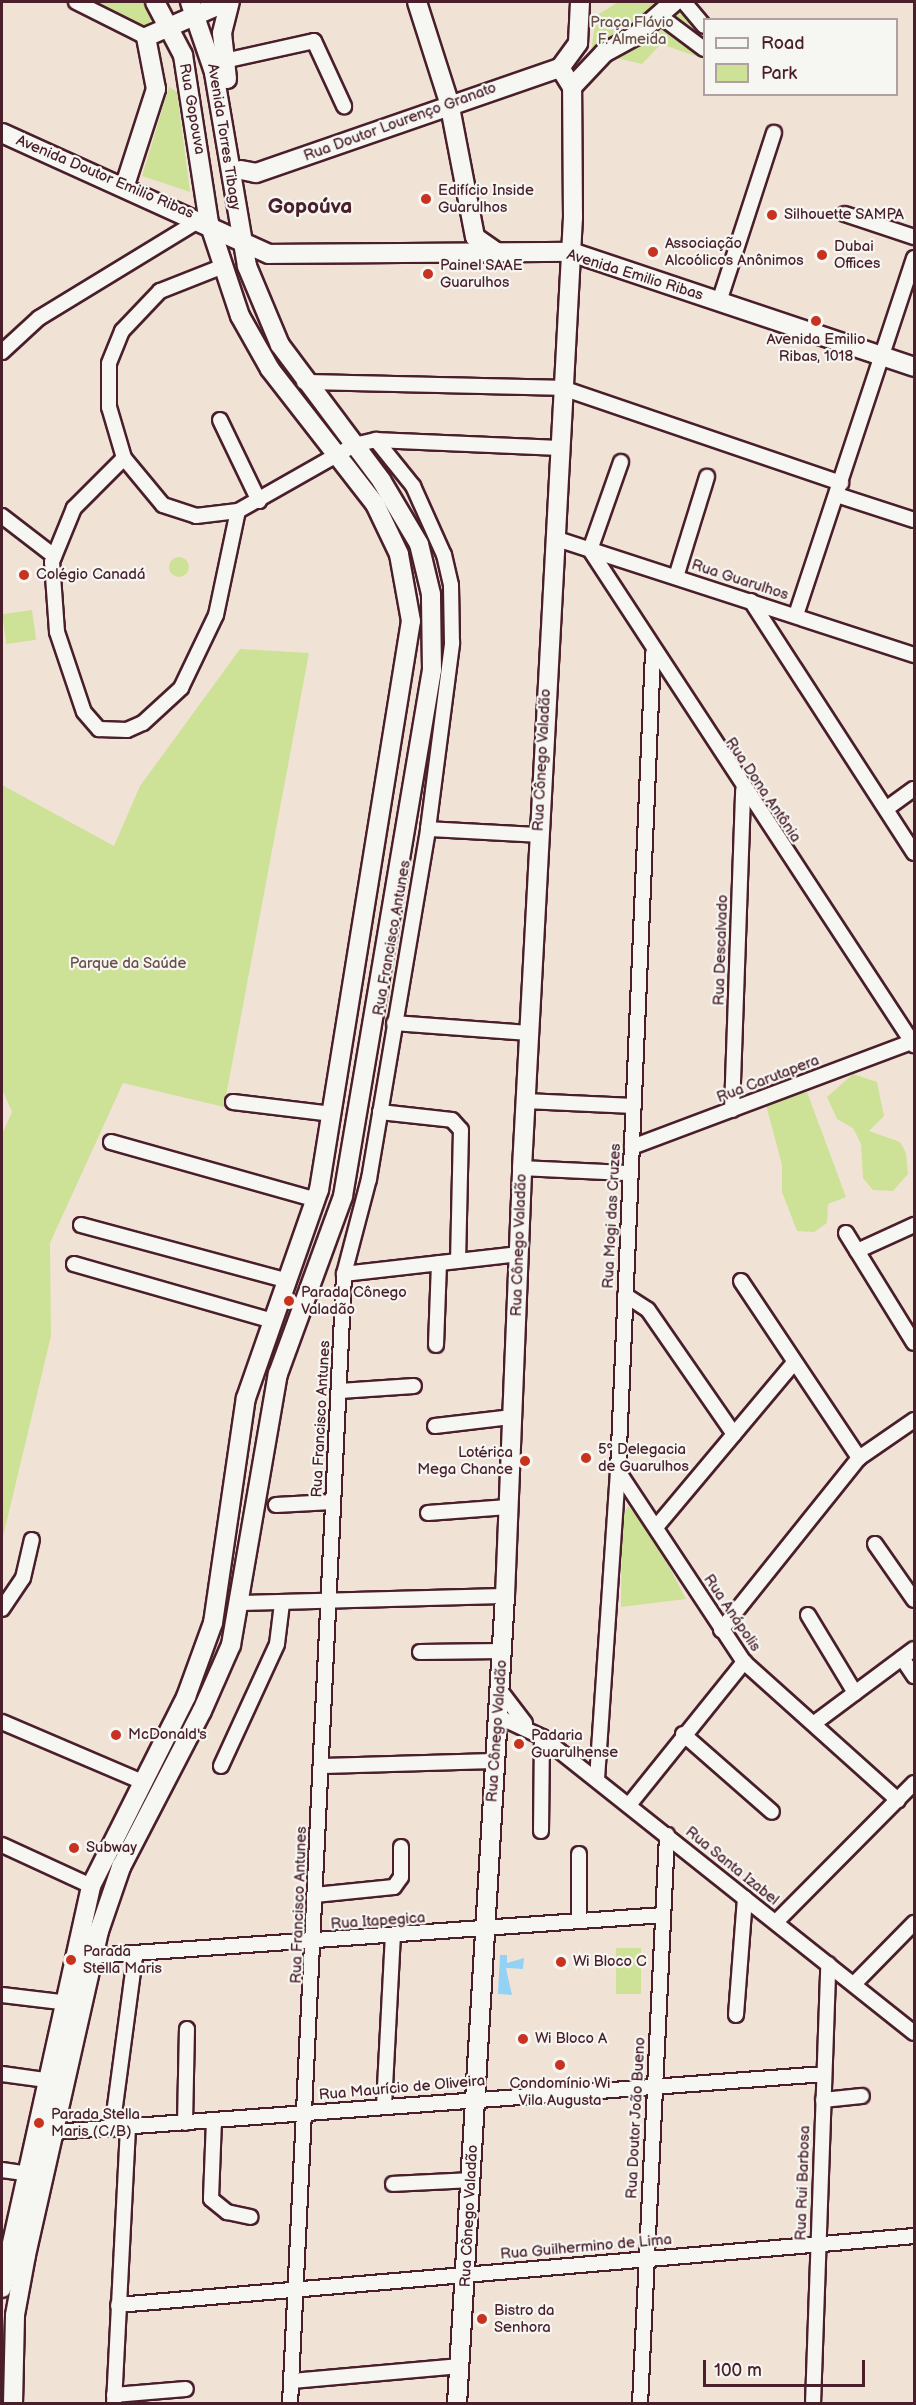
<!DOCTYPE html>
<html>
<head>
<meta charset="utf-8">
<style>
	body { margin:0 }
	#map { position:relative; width:916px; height:2405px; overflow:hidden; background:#f0e3d6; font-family:"Balsamiq Sans",sans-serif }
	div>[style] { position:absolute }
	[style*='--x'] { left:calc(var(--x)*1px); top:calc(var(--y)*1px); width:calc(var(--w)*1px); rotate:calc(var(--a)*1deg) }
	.green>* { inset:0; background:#cde297; transform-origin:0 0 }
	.round { border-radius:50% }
	.water>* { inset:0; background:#93d2f4 }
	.roads { filter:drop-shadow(2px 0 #4a1f2b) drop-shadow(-2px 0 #4a1f2b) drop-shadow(0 2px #4a1f2b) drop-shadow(0 -2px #4a1f2b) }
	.street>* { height:14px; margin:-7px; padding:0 7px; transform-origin:7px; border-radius:7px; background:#f6f6f2 }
	.secondary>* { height:18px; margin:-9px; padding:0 9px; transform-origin:9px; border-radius:9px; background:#f6f6f2 }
	.dots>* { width:16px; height:16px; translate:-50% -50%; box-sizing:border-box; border:3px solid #f6f6f2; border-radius:50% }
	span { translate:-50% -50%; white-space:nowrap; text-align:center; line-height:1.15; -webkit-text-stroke:4.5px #f6f6f2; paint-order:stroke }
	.park-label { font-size:15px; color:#6b5046 }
	.street-label { font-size:15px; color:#4a1f2b }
	.poi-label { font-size:15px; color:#4a1f2b }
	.left { translate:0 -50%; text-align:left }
	.right { translate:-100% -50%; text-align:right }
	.district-label { font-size:21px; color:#4a1f2b; font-weight:700 }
	.frame { position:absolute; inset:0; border:3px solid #4a1f2b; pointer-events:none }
	.legend { position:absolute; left:703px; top:18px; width:195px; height:78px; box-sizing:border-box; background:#f6f6f2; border:2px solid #b1a0a2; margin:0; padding:8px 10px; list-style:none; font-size:18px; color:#4a1f2b }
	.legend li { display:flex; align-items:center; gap:12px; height:30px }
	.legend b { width:30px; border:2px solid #b1a0a2 }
	.scale { position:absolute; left:703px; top:2360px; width:162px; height:27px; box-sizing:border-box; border:3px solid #4a1f2b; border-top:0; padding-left:8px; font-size:18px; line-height:21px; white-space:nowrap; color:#4a1f2b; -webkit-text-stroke:4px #f6f6f2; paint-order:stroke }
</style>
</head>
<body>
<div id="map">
	<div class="green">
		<i style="clip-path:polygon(144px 2px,152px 18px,145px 30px,93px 3px)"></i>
		<i style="clip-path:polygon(618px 2px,692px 2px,704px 20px,704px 59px,661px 44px,642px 64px,591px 52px,596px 16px)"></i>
		<i style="clip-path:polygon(169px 87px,177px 92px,190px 192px,142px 176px)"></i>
		<i class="round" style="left:169px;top:557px;width:20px;height:20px"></i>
		<i style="left:32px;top:610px;width:30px;height:30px;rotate:82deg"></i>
		<i style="clip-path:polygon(240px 649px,309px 653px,224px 1107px,123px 1083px,50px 1243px,51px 1336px,2px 1541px,2px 1134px,12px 1112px,2px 1089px,2px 785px,114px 846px,140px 786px)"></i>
		<i style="clip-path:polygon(853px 1074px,877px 1082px,884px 1116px,869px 1131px,900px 1142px,906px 1153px,908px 1174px,893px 1191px,873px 1190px,863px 1178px,861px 1144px,853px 1128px,837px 1119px,827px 1097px)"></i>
		<i style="clip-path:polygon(807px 1092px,846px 1197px,828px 1204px,827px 1223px,814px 1232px,797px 1231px,782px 1192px,782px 1165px,766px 1105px)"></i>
		<i style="clip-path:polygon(628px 1506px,650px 1530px,686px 1599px,621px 1607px,622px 1517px)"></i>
		<i style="left:616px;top:1948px;width:25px;height:46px"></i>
	</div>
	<div class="water">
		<i style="clip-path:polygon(500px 1955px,507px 1955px,507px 1963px,524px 1958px,523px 1969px,506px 1968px,512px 1995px,498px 1994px)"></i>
	</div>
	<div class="roads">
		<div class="street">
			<i style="--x:76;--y:2;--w:78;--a:26.6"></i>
			<i style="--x:684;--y:2;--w:31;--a:50"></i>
			<i style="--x:660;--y:16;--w:55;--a:36.9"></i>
			<i style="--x:224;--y:61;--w:92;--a:-12.5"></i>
			<i style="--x:314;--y:41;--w:72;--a:65.2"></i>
			<i style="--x:845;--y:214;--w:73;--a:18.4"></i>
			<i style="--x:221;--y:267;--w:66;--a:158.5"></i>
			<i style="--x:160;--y:291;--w:55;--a:133.5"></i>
			<i style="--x:122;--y:331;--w:35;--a:112"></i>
			<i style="--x:109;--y:364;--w:43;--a:90"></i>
			<i style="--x:109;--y:407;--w:53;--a:73.6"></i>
			<i style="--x:124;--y:458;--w:61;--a:50.3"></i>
			<i style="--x:163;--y:505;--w:35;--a:18"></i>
			<i style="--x:196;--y:516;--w:42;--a:-6.8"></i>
			<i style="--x:238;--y:511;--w:133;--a:-29.6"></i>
			<i style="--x:354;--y:445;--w:23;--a:-13"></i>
			<i style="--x:376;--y:440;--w:183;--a:2.5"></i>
			<i style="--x:719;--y:302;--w:178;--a:-72"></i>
			<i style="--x:2;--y:352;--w:50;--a:-42.6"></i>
			<i style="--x:39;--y:318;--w:190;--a:-31.4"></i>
			<i style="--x:304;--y:382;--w:258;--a:1.3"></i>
			<i style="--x:562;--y:388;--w:295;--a:18.8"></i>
			<i style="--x:220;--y:420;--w:90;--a:64.3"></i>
			<i style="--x:124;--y:458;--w:71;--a:135"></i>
			<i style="--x:74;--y:508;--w:58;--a:112.2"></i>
			<i style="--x:52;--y:562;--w:70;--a:85.9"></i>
			<i style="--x:57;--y:632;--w:84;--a:71.4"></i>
			<i style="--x:84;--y:712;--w:23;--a:49"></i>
			<i style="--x:99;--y:729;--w:28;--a:2"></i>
			<i style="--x:127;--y:730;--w:17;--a:-24"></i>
			<i style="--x:143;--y:723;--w:52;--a:-42.6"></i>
			<i style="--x:181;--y:688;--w:81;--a:-64.4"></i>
			<i style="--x:216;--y:615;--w:106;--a:-78.1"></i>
			<i style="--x:621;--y:462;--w:93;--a:109.4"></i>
			<i style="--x:590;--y:550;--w:592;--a:56.79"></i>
			<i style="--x:837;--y:495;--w:81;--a:18"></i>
			<i style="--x:2;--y:516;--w:66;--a:37.6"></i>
			<i style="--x:554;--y:538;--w:379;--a:18"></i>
			<i style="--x:676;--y:577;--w:105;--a:-72.8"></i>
			<i style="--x:751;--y:601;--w:300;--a:57.1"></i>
			<i style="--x:796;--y:615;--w:376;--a:-71.7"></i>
			<i style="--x:886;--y:809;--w:34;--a:-36"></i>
			<i style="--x:428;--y:829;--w:111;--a:3.1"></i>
			<i style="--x:394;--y:1023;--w:135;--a:4.2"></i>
			<i style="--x:525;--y:1101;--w:109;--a:2.6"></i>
			<i style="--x:233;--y:1102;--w:100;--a:6.9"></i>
			<i style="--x:732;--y:1110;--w:320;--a:-88"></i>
			<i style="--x:380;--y:1112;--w:72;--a:6.3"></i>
			<i style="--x:452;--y:1120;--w:13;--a:48"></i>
			<i style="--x:461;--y:1130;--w:131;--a:91.3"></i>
			<i style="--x:111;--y:1142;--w:214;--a:15.7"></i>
			<i style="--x:632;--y:1147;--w:301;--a:-20.6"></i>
			<i style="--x:522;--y:1168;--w:108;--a:2.7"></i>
			<i style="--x:81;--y:1225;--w:214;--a:15.1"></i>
			<i style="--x:846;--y:1233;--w:129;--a:58.3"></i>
			<i style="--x:857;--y:1251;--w:63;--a:-24.5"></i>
			<i style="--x:74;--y:1264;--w:207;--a:16"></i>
			<i style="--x:344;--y:1274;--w:176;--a:-6.5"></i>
			<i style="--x:741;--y:1281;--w:213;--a:56.3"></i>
			<i style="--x:625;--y:1295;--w:27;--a:33"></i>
			<i style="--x:648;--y:1310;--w:151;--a:55.3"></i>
			<i style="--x:436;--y:1345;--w:82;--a:-87.9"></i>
			<i style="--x:340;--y:1391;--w:74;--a:-3.9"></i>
			<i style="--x:435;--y:1426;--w:78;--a:-6.7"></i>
			<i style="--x:618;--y:1471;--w:229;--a:56.6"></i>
			<i style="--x:744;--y:1662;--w:207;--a:41.9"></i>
			<i style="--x:276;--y:1505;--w:56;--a:-3.1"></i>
			<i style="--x:428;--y:1513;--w:80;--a:-4.3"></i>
			<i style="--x:657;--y:1526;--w:213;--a:-50"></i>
			<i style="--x:875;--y:1544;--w:68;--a:55.1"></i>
			<i style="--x:239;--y:1603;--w:266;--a:-1.5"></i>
			<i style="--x:2;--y:1609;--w:37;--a:-56"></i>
			<i style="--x:23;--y:1578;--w:39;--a:-77"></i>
			<i style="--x:808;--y:1615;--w:91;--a:58.9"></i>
			<i style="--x:721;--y:1630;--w:221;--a:-51.3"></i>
			<i style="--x:859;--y:1458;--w:67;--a:-34.6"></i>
			<i style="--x:420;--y:1652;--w:82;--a:-0.7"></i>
			<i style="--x:902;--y:1658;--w:22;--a:56"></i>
			<i style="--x:499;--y:1689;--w:43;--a:52.6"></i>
			<i style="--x:497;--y:1716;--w:50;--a:25"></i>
			<i style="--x:542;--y:1737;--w:475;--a:38.5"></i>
			<i style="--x:2;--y:1722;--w:150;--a:23.1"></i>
			<i style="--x:816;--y:1722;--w:122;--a:-36.7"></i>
			<i style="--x:683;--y:1734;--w:118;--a:41.2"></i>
			<i style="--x:221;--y:1766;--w:134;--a:-65.3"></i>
			<i style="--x:277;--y:1644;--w:41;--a:-83"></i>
			<i style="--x:322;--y:1766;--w:173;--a:-1.7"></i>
			<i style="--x:597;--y:1779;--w:309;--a:-86.1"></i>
			<i style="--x:618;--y:1471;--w:818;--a:-87.55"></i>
			<i style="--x:629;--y:1805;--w:184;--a:-51.2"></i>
			<i style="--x:541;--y:1831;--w:94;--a:-89.4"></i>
			<i style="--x:2;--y:1845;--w:98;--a:24.7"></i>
			<i style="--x:315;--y:1895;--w:79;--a:-5.8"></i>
			<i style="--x:394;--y:1887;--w:12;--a:-55"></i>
			<i style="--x:401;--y:1877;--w:30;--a:-90"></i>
			<i style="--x:579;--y:1920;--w:66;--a:-90"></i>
			<i style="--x:776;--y:1922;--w:196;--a:-45.2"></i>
			<i style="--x:93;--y:1956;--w:571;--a:-4.11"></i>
			<i style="--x:854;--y:1984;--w:86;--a:-45.5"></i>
			<i style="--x:2;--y:1995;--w:59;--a:6.8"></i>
			<i style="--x:736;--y:2015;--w:117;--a:-85.6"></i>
			<i style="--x:2;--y:2074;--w:43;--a:7.9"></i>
			<i style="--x:823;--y:2100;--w:39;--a:-6"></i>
			<i style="--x:384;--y:2106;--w:169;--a:-87"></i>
			<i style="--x:214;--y:2120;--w:79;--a:92.2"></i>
			<i style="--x:211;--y:2199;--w:21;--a:39"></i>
			<i style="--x:227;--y:2212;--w:24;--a:12"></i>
			<i style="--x:185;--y:2123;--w:94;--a:-88.8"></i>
			<i style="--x:112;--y:2129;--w:174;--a:-82.4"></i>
			<i style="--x:55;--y:2132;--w:771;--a:-4.31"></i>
			<i style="--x:2;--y:2170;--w:22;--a:8"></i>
			<i style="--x:393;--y:2184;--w:78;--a:-2.9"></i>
			<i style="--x:118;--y:2305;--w:799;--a:-4.95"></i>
			<i style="--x:292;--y:2381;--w:169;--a:-5.1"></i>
			<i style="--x:114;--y:2395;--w:72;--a:-4.8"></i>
			<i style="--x:114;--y:2404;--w:277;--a:-87.1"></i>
			<i style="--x:290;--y:2404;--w:1131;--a:-87.26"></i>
			<i style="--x:344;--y:1274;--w:98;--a:-75.3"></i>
			<i style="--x:369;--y:1179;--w:355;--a:-80.4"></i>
			<i style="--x:428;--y:829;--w:188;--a:-82.6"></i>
			<i style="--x:452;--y:643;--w:58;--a:-91"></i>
			<i style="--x:451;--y:585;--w:31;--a:-103"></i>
			<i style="--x:444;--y:555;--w:76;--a:-114.2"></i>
			<i style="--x:413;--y:486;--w:59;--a:-128.8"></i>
			<i style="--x:640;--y:2404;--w:570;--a:-87.28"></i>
			<i style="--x:813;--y:2404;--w:440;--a:-88"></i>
		</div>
		<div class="secondary">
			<i style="--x:417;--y:2;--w:105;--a:72.3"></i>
			<i style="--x:449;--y:102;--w:137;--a:79.1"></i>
			<i style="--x:475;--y:237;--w:28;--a:35"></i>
			<i style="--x:560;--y:68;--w:31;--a:-54"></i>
			<i style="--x:578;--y:43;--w:41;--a:-87.2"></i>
			<i style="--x:227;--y:79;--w:46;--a:-96.2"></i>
			<i style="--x:222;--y:33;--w:32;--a:-76"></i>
			<i style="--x:572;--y:87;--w:47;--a:-46.7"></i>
			<i style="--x:604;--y:53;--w:35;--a:-29"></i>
			<i style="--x:635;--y:36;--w:52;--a:-41.1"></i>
			<i style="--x:2;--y:133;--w:293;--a:24.4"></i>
			<i style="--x:269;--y:254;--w:302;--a:-0.4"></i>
			<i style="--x:571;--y:252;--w:362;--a:18.5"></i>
			<i style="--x:241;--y:170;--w:15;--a:11"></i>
			<i style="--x:256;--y:173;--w:322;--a:-19.1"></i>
			<i style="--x:125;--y:185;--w:101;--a:-72.1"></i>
			<i style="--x:156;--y:89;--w:53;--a:-100.9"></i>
			<i style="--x:146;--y:37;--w:87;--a:-23.6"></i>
			<i style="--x:2;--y:2288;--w:412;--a:-77.5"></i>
			<i style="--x:91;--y:1886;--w:212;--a:-63.3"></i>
			<i style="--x:186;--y:1697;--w:79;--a:-70"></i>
			<i style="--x:213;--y:1623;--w:227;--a:-81.7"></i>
			<i style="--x:246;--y:1398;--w:220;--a:-70.7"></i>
			<i style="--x:319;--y:1190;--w:576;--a:-80.82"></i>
			<i style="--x:411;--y:621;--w:68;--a:-100.2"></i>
			<i style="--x:399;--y:554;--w:55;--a:-115.6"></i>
			<i style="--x:375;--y:504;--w:171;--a:-127.9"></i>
			<i style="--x:270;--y:369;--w:61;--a:-119.5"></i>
			<i style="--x:240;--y:316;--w:98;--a:-108.4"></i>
			<i style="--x:209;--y:223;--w:170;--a:-98.8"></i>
			<i style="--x:183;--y:55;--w:60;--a:-117.8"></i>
			<i style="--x:13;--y:2404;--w:89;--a:-88.7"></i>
			<i style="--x:15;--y:2315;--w:61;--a:-79.6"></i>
			<i style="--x:26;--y:2255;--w:332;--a:-77.3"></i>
			<i style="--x:99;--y:1931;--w:68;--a:-71"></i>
			<i style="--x:121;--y:1867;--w:176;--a:-62.6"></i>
			<i style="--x:202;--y:1711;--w:72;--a:-66.3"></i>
			<i style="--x:231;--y:1645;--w:275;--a:-80.2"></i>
			<i style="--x:278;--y:1374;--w:189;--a:-69.9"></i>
			<i style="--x:343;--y:1196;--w:533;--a:-80.4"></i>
			<i style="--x:432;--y:670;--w:76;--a:-90.8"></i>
			<i style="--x:431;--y:594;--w:51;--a:-103.5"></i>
			<i style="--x:419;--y:544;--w:74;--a:-120.7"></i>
			<i style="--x:381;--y:480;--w:169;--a:-126.8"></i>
			<i style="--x:280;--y:345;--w:86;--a:-112.7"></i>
			<i style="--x:247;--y:266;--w:197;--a:-99.7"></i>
			<i style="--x:214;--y:72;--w:74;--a:-108.9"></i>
			<i style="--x:457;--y:2404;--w:809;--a:-86.6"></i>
			<i style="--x:505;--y:1596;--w:428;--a:-87.7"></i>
			<i style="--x:522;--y:1168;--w:951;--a:-86.93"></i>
			<i style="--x:573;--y:218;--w:131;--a:-90.4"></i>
			<i style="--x:572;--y:87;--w:22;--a:-122"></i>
		</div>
	</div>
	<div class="dots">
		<i style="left:426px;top:199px;background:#c8321e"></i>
		<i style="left:772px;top:215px;background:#c8321e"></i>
		<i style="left:653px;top:252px;background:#c8321e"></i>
		<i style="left:822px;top:255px;background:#c8321e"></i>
		<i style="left:428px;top:274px;background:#c8321e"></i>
		<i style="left:816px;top:321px;background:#c8321e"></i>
		<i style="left:24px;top:575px;background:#c8321e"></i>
		<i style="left:289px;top:1301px;background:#c8321e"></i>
		<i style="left:586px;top:1458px;background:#c8321e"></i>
		<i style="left:525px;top:1461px;background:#c8321e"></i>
		<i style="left:116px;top:1735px;background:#c8321e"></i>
		<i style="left:519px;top:1744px;background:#c8321e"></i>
		<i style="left:74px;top:1848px;background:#c8321e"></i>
		<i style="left:71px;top:1960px;background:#c8321e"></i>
		<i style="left:561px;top:1962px;background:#c8321e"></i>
		<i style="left:523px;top:2039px;background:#c8321e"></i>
		<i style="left:560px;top:2065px;background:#c8321e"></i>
		<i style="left:39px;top:2123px;background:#c8321e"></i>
		<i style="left:482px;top:2319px;background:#c8321e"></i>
	</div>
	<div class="park-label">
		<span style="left:632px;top:31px">Praça Flávio<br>F. Almeida</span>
		<span style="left:128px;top:964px">Parque da Saúde</span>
	</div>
	<div class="street-label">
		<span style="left:192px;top:109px;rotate:80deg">Rua Gopouva</span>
		<span style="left:400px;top:122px;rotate:-20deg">Rua Doutor Lourenço Granato</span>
		<span style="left:224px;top:137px;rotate:81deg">Avenida Torres Tibagy</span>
		<span style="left:105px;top:177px;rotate:23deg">Avenida Doutor Emilio Ribas</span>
		<span style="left:635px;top:275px;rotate:17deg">Avenida Emilio Ribas</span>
		<span style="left:740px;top:580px;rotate:18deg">Rua Guarulhos</span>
		<span style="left:542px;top:760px;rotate:-87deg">Rua Cônego Valadão</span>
		<span style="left:763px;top:790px;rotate:56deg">Rua Dona Antônia</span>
		<span style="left:392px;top:938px;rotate:-80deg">Rua Francisco Antunes</span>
		<span style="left:721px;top:950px;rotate:-88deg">Rua Descalvado</span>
		<span style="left:768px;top:1079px;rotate:-21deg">Rua Carutapera</span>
		<span style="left:612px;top:1216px;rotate:-87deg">Rua Mogi das Cruzes</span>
		<span style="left:519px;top:1245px;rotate:-88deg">Rua Cônego Valadão</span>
		<span style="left:321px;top:1419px;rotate:-87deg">Rua Francisco Antunes</span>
		<span style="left:732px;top:1613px;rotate:56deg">Rua Anápolis</span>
		<span style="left:497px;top:1731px;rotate:-86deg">Rua Cônego Valadão</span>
		<span style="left:732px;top:1866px;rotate:39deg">Rua Santa Izabel</span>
		<span style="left:299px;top:1905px;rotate:-88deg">Rua Francisco Antunes</span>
		<span style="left:378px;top:1921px;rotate:-4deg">Rua Itapegica</span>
		<span style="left:402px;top:2088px;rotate:-5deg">Rua Maurício de Oliveira</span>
		<span style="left:636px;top:2118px;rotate:-87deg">Rua Doutor João Bueno</span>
		<span style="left:803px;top:2183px;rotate:-88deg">Rua Rui Barbosa</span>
		<span style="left:469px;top:2216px;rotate:-87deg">Rua Cônego Valadão</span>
		<span style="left:586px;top:2247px;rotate:-5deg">Rua Guilhermino de Lima</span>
	</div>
	<div class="poi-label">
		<span class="left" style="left:438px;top:199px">Edifício Inside<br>Guarulhos</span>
		<span class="left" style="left:784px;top:215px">Silhouette SAMPA</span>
		<span class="left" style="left:665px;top:252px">Associação<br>Alcoólicos Anônimos</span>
		<span class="left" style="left:834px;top:255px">Dubai<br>Offices</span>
		<span class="left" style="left:440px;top:274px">Painel SAAE<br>Guarulhos</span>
		<span style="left:816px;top:348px">Avenida Emilio<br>Ribas, 1018</span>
		<span class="left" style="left:36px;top:575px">Colégio Canadá</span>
		<span class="left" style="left:301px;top:1301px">Parada Cônego<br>Valadão</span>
		<span class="left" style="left:598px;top:1458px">5º Delegacia<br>de Guarulhos</span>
		<span class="right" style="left:513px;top:1461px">Lotérica<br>Mega Chance</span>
		<span class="left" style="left:128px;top:1735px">McDonald's</span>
		<span class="left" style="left:531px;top:1744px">Padaria<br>Guarulhense</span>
		<span class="left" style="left:86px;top:1848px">Subway</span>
		<span class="left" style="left:83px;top:1960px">Parada<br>Stella Maris</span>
		<span class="left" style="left:573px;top:1962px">Wi Bloco C</span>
		<span class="left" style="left:535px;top:2039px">Wi Bloco A</span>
		<span style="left:560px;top:2092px">Condomínio Wi<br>Vila Augusta</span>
		<span class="left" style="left:51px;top:2123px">Parada Stella<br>Maris (C/B)</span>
		<span class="left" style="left:494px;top:2319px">Bistro da<br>Senhora</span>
	</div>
	<div class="district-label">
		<span style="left:310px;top:207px">Gopoúva</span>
	</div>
	<div class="frame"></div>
	<ul class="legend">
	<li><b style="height:8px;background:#f6f6f2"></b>Road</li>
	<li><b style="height:16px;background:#cde297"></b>Park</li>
	</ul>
	<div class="scale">100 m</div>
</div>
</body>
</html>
